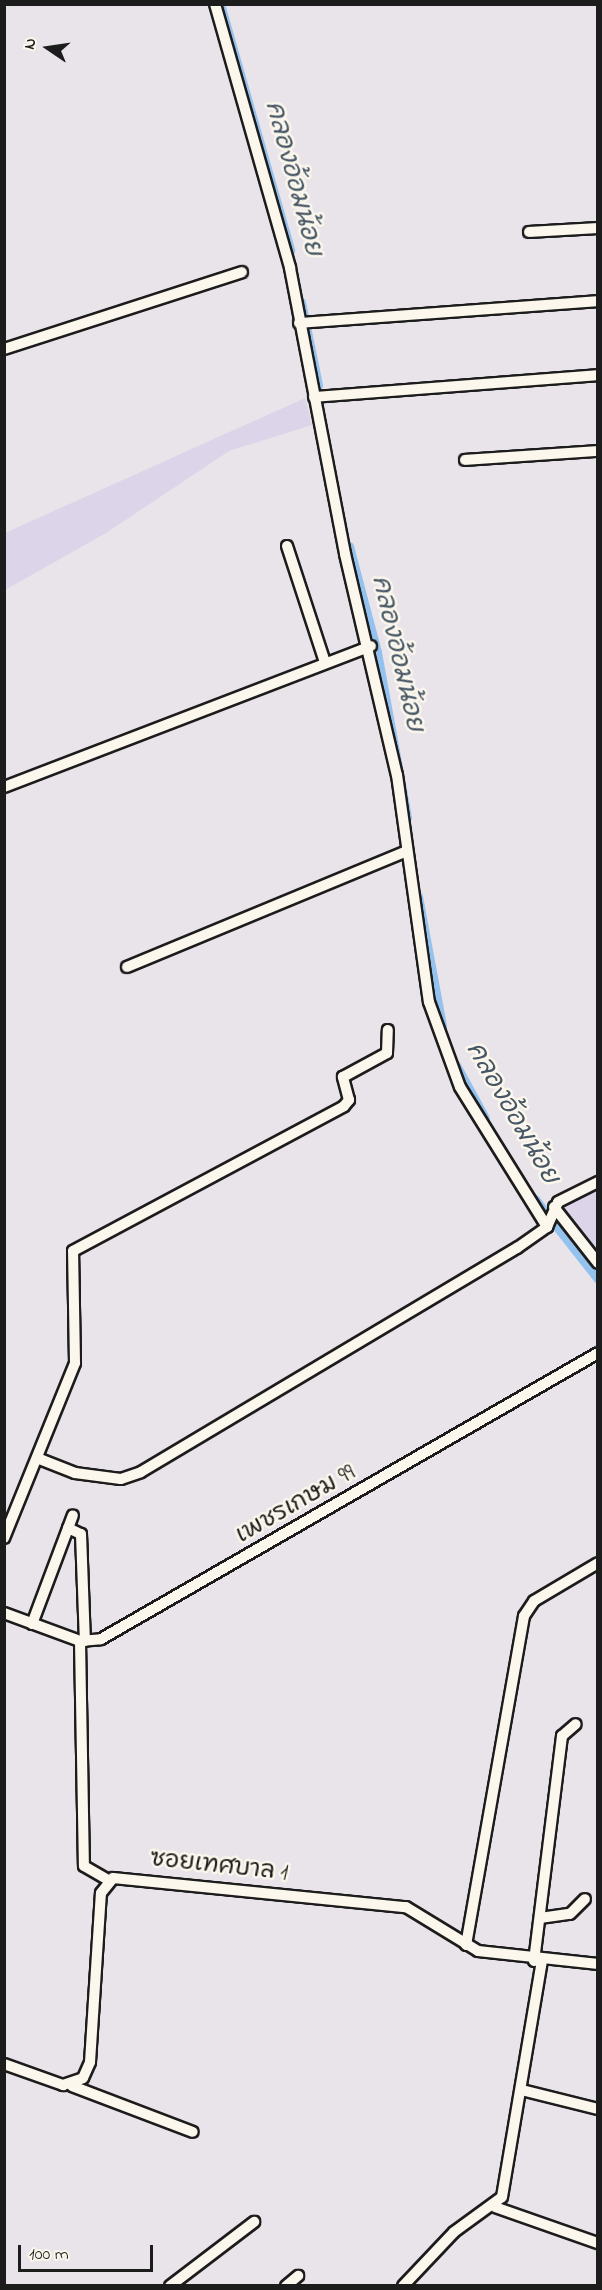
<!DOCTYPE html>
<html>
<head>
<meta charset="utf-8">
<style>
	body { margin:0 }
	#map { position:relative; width:602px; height:2290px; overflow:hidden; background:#e9e3ea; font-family:"Indie Flower","Playpen Sans Thai",sans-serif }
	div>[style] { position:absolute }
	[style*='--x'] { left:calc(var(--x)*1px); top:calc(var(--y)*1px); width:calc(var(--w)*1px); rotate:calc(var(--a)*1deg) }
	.built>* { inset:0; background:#dcd5e9 }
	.canal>* { height:9px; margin:-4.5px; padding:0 4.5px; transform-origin:4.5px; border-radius:4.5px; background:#94c2ef }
	.roads { filter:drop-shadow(2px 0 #1c1c1c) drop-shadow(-2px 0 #1c1c1c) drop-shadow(0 2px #1c1c1c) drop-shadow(0 -2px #1c1c1c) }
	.minor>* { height:10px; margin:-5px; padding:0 5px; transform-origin:5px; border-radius:5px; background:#fbf7ec }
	span { translate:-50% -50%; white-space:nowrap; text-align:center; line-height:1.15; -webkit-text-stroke:5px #fbf7ec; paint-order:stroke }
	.street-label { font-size:24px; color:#1c1c1c }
	.water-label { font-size:26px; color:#465666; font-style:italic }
	.frame { position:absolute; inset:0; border:6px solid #1c1c1c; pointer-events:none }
	.north { position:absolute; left:18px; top:18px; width:60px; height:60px; -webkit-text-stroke:4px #fbf7ec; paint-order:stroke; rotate:283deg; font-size:16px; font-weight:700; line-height:24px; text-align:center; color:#1c1c1c }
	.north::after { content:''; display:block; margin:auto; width:21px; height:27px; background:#1c1c1c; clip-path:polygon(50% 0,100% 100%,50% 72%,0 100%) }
	.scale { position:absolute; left:18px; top:2245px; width:135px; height:27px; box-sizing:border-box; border:3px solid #1c1c1c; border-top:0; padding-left:8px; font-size:18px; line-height:21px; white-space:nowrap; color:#1c1c1c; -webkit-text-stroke:4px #fbf7ec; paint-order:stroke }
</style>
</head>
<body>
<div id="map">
	<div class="built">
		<i style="clip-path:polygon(305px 398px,312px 425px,229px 451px,106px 533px,5px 590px,5px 533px)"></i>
		<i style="clip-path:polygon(597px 1190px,597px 1271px,561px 1227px,557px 1209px)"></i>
	</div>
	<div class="canal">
		<i style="--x:221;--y:7;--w:253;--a:74.1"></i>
		<i style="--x:301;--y:302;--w:85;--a:78.4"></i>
		<i style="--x:349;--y:546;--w:110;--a:75.2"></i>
		<i style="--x:377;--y:652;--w:168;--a:79.7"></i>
		<i style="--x:418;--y:896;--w:132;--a:79.5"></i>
		<i style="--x:456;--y:1065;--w:60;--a:61.3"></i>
		<i style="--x:535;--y:1199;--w:102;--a:51.8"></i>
	</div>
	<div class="roads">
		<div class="minor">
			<i style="--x:215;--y:4;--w:274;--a:74.1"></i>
			<i style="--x:290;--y:268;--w:291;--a:79.1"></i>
			<i style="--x:345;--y:554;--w:227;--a:76.8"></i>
			<i style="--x:397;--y:775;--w:229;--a:82"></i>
			<i style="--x:429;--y:1002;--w:90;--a:70"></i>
			<i style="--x:460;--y:1087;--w:165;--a:58.1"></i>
			<i style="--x:529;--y:232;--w:69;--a:-3.3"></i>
			<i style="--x:299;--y:323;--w:300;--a:-4.2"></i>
			<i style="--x:4;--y:349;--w:250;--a:-17.9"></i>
			<i style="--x:314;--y:397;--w:285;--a:-4.4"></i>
			<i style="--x:465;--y:460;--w:133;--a:-3.9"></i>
			<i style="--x:287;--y:546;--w:122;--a:71.9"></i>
			<i style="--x:4;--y:787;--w:393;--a:-21"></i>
			<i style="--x:127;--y:967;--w:301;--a:-22.5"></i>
			<i style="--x:554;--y:1207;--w:71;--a:51.8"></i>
			<i style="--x:37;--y:1458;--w:41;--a:21.5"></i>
			<i style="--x:75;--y:1473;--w:46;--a:7.4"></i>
			<i style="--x:121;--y:1479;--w:21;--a:-19"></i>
			<i style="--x:141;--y:1472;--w:438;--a:-30.8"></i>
			<i style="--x:517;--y:1248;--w:37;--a:-35"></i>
			<i style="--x:547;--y:1227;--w:27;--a:-66"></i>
			<i style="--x:558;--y:1202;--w:45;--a:-26.6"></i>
			<i style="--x:68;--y:1528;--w:14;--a:25"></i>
			<i style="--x:81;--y:1534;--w:107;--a:87.9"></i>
			<i style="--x:4;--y:1538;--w:189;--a:-67.9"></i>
			<i style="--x:75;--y:1363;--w:112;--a:-91"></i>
			<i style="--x:73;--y:1251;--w:307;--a:-28.1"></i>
			<i style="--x:344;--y:1106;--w:8;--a:-50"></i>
			<i style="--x:349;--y:1100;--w:24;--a:-105"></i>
			<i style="--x:343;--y:1077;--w:50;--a:-28.6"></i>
			<i style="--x:387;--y:1053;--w:23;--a:-88"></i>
			<i style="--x:4;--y:1613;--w:81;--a:20.2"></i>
			<i style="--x:80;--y:1641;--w:21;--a:-5"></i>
			<i style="--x:101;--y:1639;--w:573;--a:-29.92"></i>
			<i style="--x:32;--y:1624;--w:116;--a:-69.4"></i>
			<i style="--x:80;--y:1641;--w:225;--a:89"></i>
			<i style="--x:84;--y:1866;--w:28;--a:30"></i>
			<i style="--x:540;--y:1918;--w:30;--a:-8"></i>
			<i style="--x:570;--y:1914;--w:21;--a:-45"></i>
			<i style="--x:466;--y:1945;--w:334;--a:-80"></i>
			<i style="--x:524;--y:1616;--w:18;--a:-56"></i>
			<i style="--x:534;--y:1601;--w:74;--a:-30.7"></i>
			<i style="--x:534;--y:1961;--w:227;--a:-82.9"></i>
			<i style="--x:562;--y:1736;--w:18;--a:-41"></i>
			<i style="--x:4;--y:2064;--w:63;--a:19.6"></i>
			<i style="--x:63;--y:2085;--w:21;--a:-19"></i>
			<i style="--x:83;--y:2078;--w:17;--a:-66"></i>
			<i style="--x:90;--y:2062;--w:169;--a:-86.3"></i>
			<i style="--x:101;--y:1893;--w:19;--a:-51"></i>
			<i style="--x:113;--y:1878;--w:294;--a:5.7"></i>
			<i style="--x:406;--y:1907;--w:84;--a:31.4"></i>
			<i style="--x:478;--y:1951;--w:121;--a:6.2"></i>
			<i style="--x:72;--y:2086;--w:129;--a:20.8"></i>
			<i style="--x:522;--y:2090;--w:78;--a:14"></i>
			<i style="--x:495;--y:2207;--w:109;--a:19.3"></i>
			<i style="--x:170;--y:2286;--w:106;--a:-37.3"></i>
			<i style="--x:286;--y:2286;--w:16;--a:-40"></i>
			<i style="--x:403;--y:2286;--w:74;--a:-46.6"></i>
			<i style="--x:454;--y:2232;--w:59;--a:-36.1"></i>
			<i style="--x:502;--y:2197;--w:239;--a:-80.4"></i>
		</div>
	</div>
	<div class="street-label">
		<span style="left:296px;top:1505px;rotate:-30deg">เพชรเกษม 99</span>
		<span style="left:219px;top:1867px;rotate:6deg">ซอยเทศบาล 1</span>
	</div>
	<div class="water-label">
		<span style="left:292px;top:179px;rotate:75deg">คลองอ้อมน้อย</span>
		<span style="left:396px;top:654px;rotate:77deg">คลองอ้อมน้อย</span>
		<span style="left:511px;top:1114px;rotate:60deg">คลองอ้อมน้อย</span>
	</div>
	<div class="frame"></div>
	<div class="north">N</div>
	<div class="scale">100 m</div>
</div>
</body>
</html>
